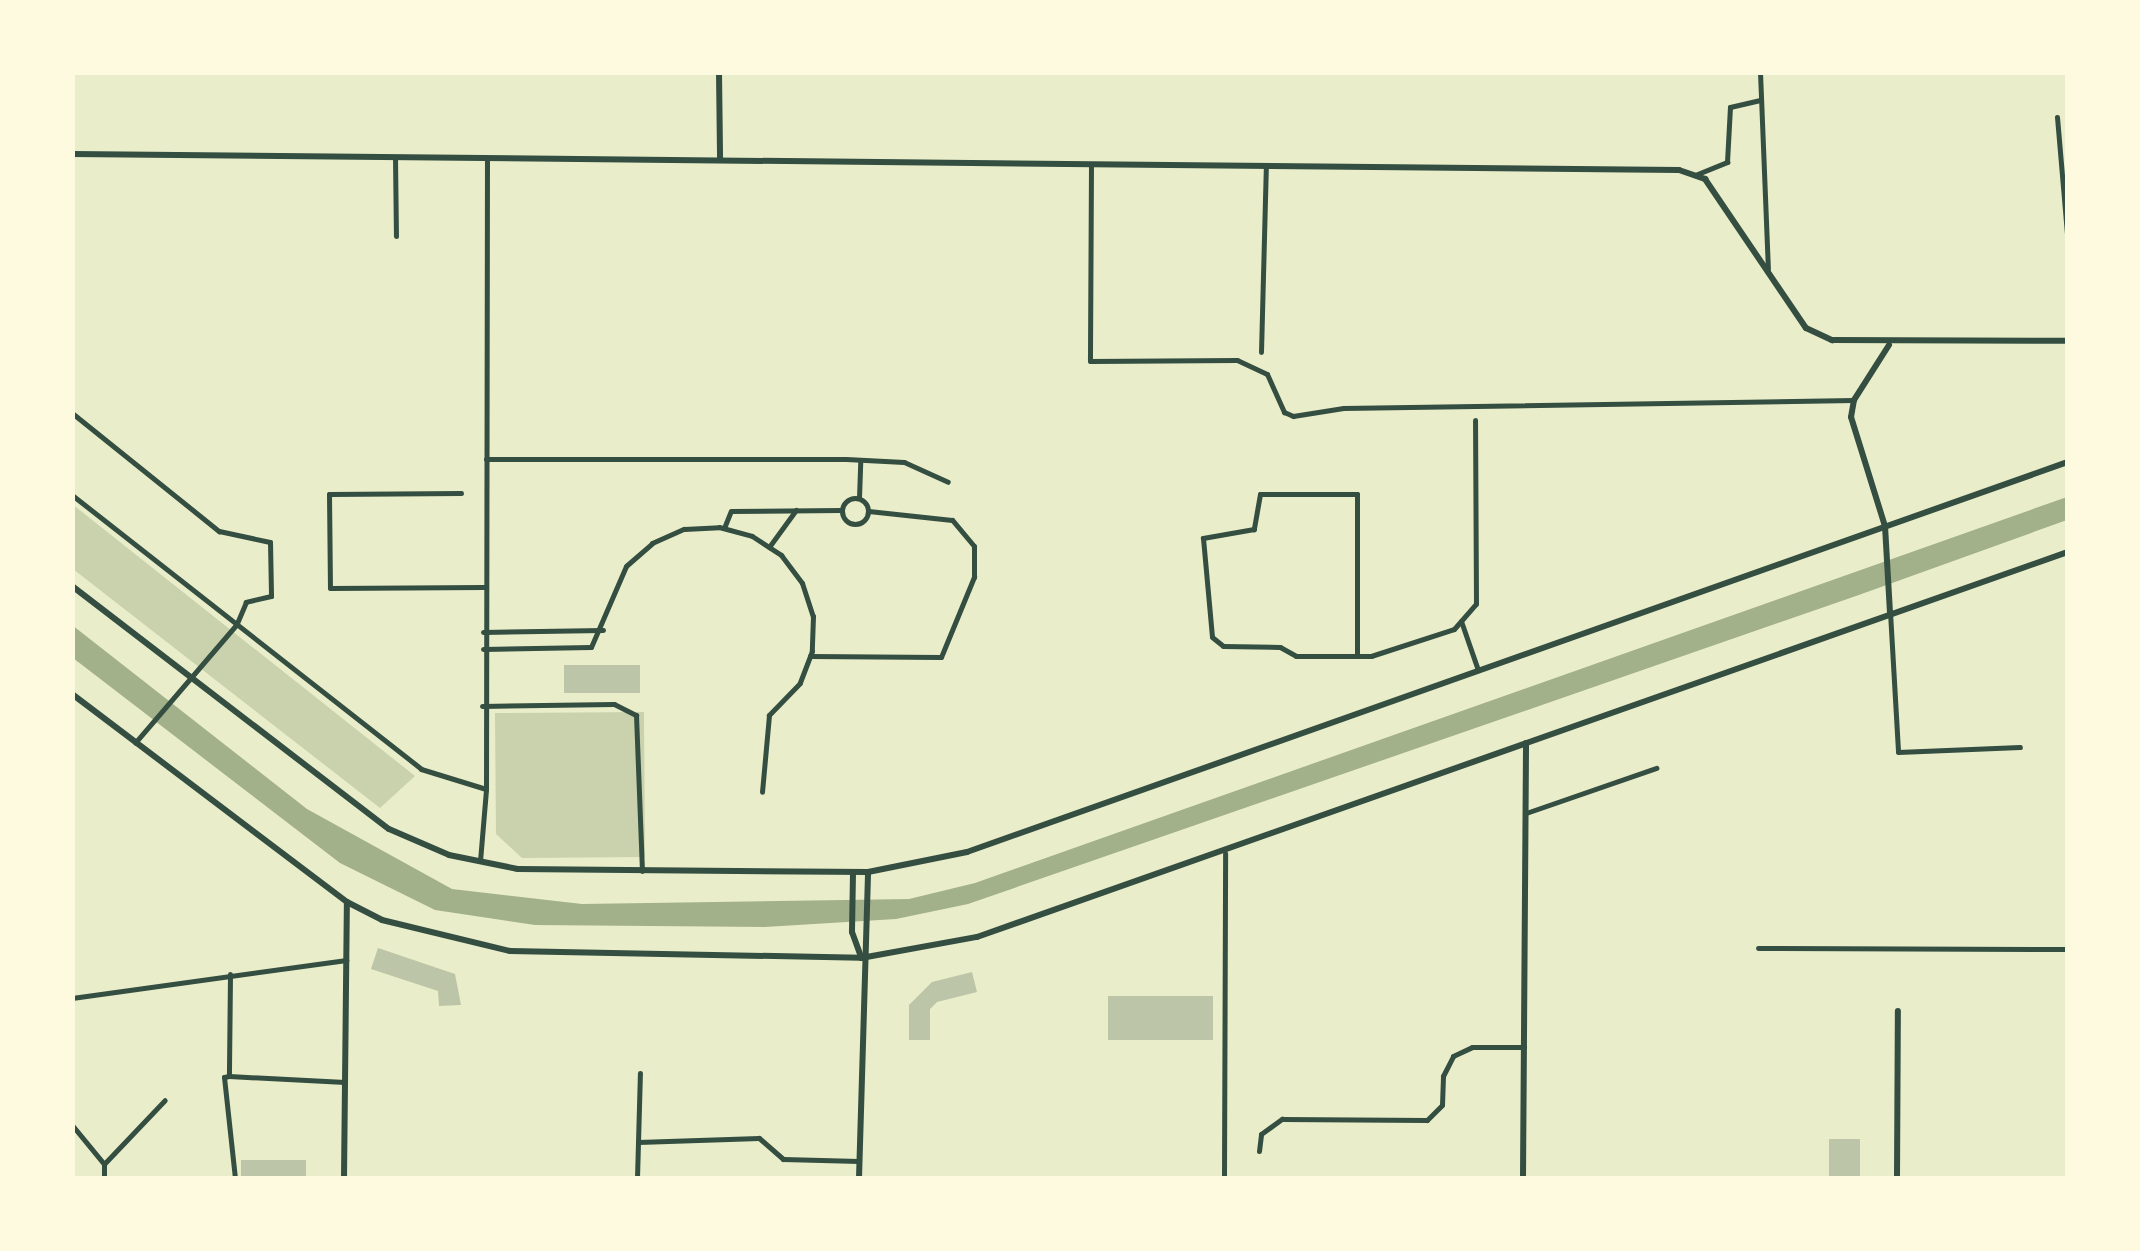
<!DOCTYPE html>
<html>
<head>
<meta charset="utf-8">
<style>
	body { margin:0 }
	#map { position:relative; width:2140px; height:1251px; overflow:hidden; background:#e9edc9; font-family:Ubuntu,sans-serif }
	div>[style] { position:absolute }
	[style*='--x'] { left:calc(var(--x)*1px); top:calc(var(--y)*1px); width:calc(var(--w)*1px); rotate:calc(var(--a)*1deg) }
	.green>* { inset:0; background:#cad2ad }
	.water>* { inset:0; background:#a3b18a }
	.building>* { inset:0; background:#bcc5a7; transform-origin:0 0 }
	.minor>* { height:5px; margin:-2.5px; padding:0 2.5px; transform-origin:2.5px; border-radius:2.5px; background:#344e41 }
	.minor>.ring { margin:-2.5px; padding:0; box-sizing:content-box; background:none; border:5px solid #344e41; border-radius:50% }
	.tertiary>* { height:6px; margin:-3px; padding:0 3px; transform-origin:3px; border-radius:3px; background:#344e41 }
	.secondary>* { height:6px; margin:-3px; padding:0 3px; transform-origin:3px; border-radius:3px; background:#344e41 }
	span { translate:-50% -50%; white-space:nowrap; text-align:center; line-height:1.15; -webkit-text-stroke:8px #fefae0; paint-order:stroke }
	.frame { position:absolute; inset:0; border:75px solid #fefae0; pointer-events:none }
</style>
</head>
<body>
<div id="map">
	<div class="green">
		<i style="clip-path:polygon(72px 504px,415px 776px,380px 808px,73px 569px)"></i>
		<i style="clip-path:polygon(644px 712px,645px 857px,522px 858px,496px 834px,495px 713px)"></i>
	</div>
	<div class="water">
		<i style="clip-path:polygon(2067px 497px,2067px 520px,1856px 596px,968px 904px,896px 919px,765px 927px,535px 925px,435px 910px,340px 863px,73px 658px,72px 625px,307px 809px,452px 889px,582px 904px,909px 899px,975px 883px)"></i>
	</div>
	<div class="building">
		<i style="left:640px;top:665px;width:28px;height:76px;rotate:90deg"></i>
		<i style="clip-path:polygon(378px 948px,455px 974px,461px 1005px,439px 1006px,438px 991px,371px 969px)"></i>
		<i style="clip-path:polygon(972px 972px,977px 992px,937px 1002px,930px 1009px,930px 1040px,909px 1040px,909px 1005px,932px 982px)"></i>
		<i style="left:1108px;top:996px;width:105px;height:44px"></i>
		<i style="left:1829px;top:1139px;width:31px;height:39px"></i>
		<i style="left:241px;top:1160px;width:65px;height:18px"></i>
	</div>
	<div class="minor">
		<i style="--x:1760;--y:72;--w:197;--a:87.7"></i>
		<i style="--x:2057;--y:117;--w:129;--a:85.1"></i>
		<i style="--x:395;--y:157;--w:79;--a:89.3"></i>
		<i style="--x:1091;--y:164;--w:197;--a:90.3"></i>
		<i style="--x:1090;--y:361;--w:147;--a:-0.4"></i>
		<i style="--x:1237;--y:360;--w:33;--a:25"></i>
		<i style="--x:1267;--y:374;--w:42;--a:65.9"></i>
		<i style="--x:1284;--y:412;--w:10;--a:24"></i>
		<i style="--x:1293;--y:416;--w:51;--a:-9.1"></i>
		<i style="--x:1343;--y:408;--w:511;--a:-0.9"></i>
		<i style="--x:1695;--y:175;--w:35;--a:-22"></i>
		<i style="--x:1727;--y:162;--w:55;--a:-86.9"></i>
		<i style="--x:1730;--y:107;--w:31;--a:-13"></i>
		<i style="--x:1261;--y:352;--w:186;--a:-88.5"></i>
		<i style="--x:72;--y:413;--w:189;--a:38.8"></i>
		<i style="--x:219;--y:531;--w:52;--a:12.2"></i>
		<i style="--x:270;--y:542;--w:54;--a:88.9"></i>
		<i style="--x:271;--y:596;--w:26;--a:167"></i>
		<i style="--x:246;--y:602;--w:25;--a:113"></i>
		<i style="--x:236;--y:625;--w:155;--a:130.6"></i>
		<i style="--x:486;--y:459;--w:360;--a:0"></i>
		<i style="--x:846;--y:459;--w:58;--a:3"></i>
		<i style="--x:904;--y:462;--w:48;--a:24.4"></i>
		<i style="--x:461;--y:493;--w:132;--a:179.6"></i>
		<i style="--x:329;--y:494;--w:94;--a:89.4"></i>
		<i style="--x:330;--y:588;--w:154;--a:-0.4"></i>
		<i style="--x:72;--y:495;--w:444;--a:38.1"></i>
		<i style="--x:421;--y:769;--w:68;--a:17.1"></i>
		<i class="ring" style="left:842px;top:498px;width:21px;height:21px"></i>
		<i style="--x:859;--y:498;--w:37;--a:-88"></i>
		<i style="--x:724;--y:528;--w:18;--a:-68"></i>
		<i style="--x:731;--y:511;--w:110;--a:-0.5"></i>
		<i style="--x:769;--y:547;--w:46;--a:-53.9"></i>
		<i style="--x:1890;--y:612;--w:140;--a:86.7"></i>
		<i style="--x:1898;--y:752;--w:122;--a:-2.3"></i>
		<i style="--x:1461;--y:621;--w:52;--a:70.9"></i>
		<i style="--x:483;--y:632;--w:120;--a:-1"></i>
		<i style="--x:483;--y:649;--w:108;--a:-1.1"></i>
		<i style="--x:591;--y:647;--w:88;--a:-66.6"></i>
		<i style="--x:626;--y:566;--w:35;--a:-41"></i>
		<i style="--x:652;--y:543;--w:35;--a:-24"></i>
		<i style="--x:684;--y:529;--w:35;--a:-3"></i>
		<i style="--x:719;--y:527;--w:34;--a:15"></i>
		<i style="--x:752;--y:536;--w:35;--a:33"></i>
		<i style="--x:781;--y:555;--w:35;--a:53"></i>
		<i style="--x:802;--y:583;--w:35;--a:72"></i>
		<i style="--x:813;--y:616;--w:35;--a:92"></i>
		<i style="--x:812;--y:651;--w:34;--a:111"></i>
		<i style="--x:800;--y:683;--w:45;--a:134.1"></i>
		<i style="--x:769;--y:715;--w:77;--a:95.2"></i>
		<i style="--x:810;--y:656;--w:131;--a:0.4"></i>
		<i style="--x:941;--y:657;--w:87;--a:-67.6"></i>
		<i style="--x:974;--y:577;--w:31;--a:-90"></i>
		<i style="--x:974;--y:546;--w:34;--a:-130"></i>
		<i style="--x:952;--y:520;--w:84;--a:-173.9"></i>
		<i style="--x:1357;--y:656;--w:162;--a:-90"></i>
		<i style="--x:1357;--y:494;--w:97;--a:180"></i>
		<i style="--x:1260;--y:494;--w:36;--a:100"></i>
		<i style="--x:1254;--y:529;--w:52;--a:170"></i>
		<i style="--x:1203;--y:538;--w:99;--a:84.8"></i>
		<i style="--x:1212;--y:637;--w:14;--a:39"></i>
		<i style="--x:1223;--y:646;--w:57;--a:1"></i>
		<i style="--x:1280;--y:647;--w:18;--a:29"></i>
		<i style="--x:1296;--y:656;--w:75;--a:0"></i>
		<i style="--x:1371;--y:656;--w:87;--a:-18"></i>
		<i style="--x:1454;--y:629;--w:33;--a:-49"></i>
		<i style="--x:1476;--y:604;--w:184;--a:-90.3"></i>
		<i style="--x:482;--y:706;--w:132;--a:-0.9"></i>
		<i style="--x:614;--y:704;--w:25;--a:27"></i>
		<i style="--x:636;--y:715;--w:156;--a:87.8"></i>
		<i style="--x:1526;--y:813;--w:138;--a:-19.1"></i>
		<i style="--x:480;--y:861;--w:72;--a:-85.2"></i>
		<i style="--x:486;--y:789;--w:631;--a:-89.91"></i>
		<i style="--x:1758;--y:948;--w:310;--a:0.2"></i>
		<i style="--x:230;--y:974;--w:102;--a:90.6"></i>
		<i style="--x:229;--y:1076;--w:5;--a:169"></i>
		<i style="--x:224;--y:1077;--w:102;--a:83.8"></i>
		<i style="--x:72;--y:998;--w:277;--a:-7.9"></i>
		<i style="--x:229;--y:1076;--w:116;--a:3"></i>
		<i style="--x:72;--y:1125;--w:50;--a:50.6"></i>
		<i style="--x:638;--y:1142;--w:121;--a:-1.9"></i>
		<i style="--x:759;--y:1138;--w:32;--a:41"></i>
		<i style="--x:783;--y:1159;--w:76;--a:1.5"></i>
		<i style="--x:1259;--y:1151;--w:17;--a:-83"></i>
		<i style="--x:1261;--y:1134;--w:26;--a:-36"></i>
		<i style="--x:1282;--y:1119;--w:145;--a:0.4"></i>
		<i style="--x:1427;--y:1120;--w:21;--a:-45"></i>
		<i style="--x:1442;--y:1105;--w:29;--a:-88"></i>
		<i style="--x:1443;--y:1076;--w:22;--a:-63"></i>
		<i style="--x:1453;--y:1056;--w:21;--a:-25"></i>
		<i style="--x:1472;--y:1047;--w:52;--a:0"></i>
		<i style="--x:104;--y:1178;--w:14;--a:-90"></i>
		<i style="--x:104;--y:1164;--w:88;--a:-46.4"></i>
		<i style="--x:637;--y:1178;--w:105;--a:-88.4"></i>
		<i style="--x:1224;--y:1178;--w:325;--a:-89.8"></i>
	</div>
	<div class="tertiary">
		<i style="--x:719;--y:72;--w:88;--a:89.3"></i>
		<i style="--x:1889;--y:345;--w:65;--a:122.5"></i>
		<i style="--x:1854;--y:400;--w:17;--a:100"></i>
		<i style="--x:1851;--y:417;--w:114;--a:72.7"></i>
		<i style="--x:1885;--y:526;--w:86;--a:86.7"></i>
		<i style="--x:72;--y:586;--w:399;--a:37.5"></i>
		<i style="--x:389;--y:829;--w:65;--a:23.4"></i>
		<i style="--x:449;--y:855;--w:70;--a:11.5"></i>
		<i style="--x:518;--y:869;--w:350;--a:0.5"></i>
		<i style="--x:868;--y:872;--w:101;--a:-11.4"></i>
		<i style="--x:967;--y:852;--w:1168;--a:-19.51"></i>
		<i style="--x:72;--y:694;--w:345;--a:37.1"></i>
		<i style="--x:347;--y:902;--w:39;--a:27"></i>
		<i style="--x:382;--y:920;--w:132;--a:13.6"></i>
		<i style="--x:510;--y:951;--w:351;--a:1.1"></i>
		<i style="--x:861;--y:958;--w:118;--a:-10.3"></i>
		<i style="--x:977;--y:937;--w:1157;--a:-19.44"></i>
		<i style="--x:853;--y:873;--w:59;--a:91"></i>
		<i style="--x:852;--y:932;--w:27;--a:70"></i>
		<i style="--x:859;--y:1178;--w:306;--a:-88.3"></i>
		<i style="--x:1523;--y:1178;--w:435;--a:-89.6"></i>
		<i style="--x:1897;--y:1178;--w:167;--a:-89.7"></i>
	</div>
	<div class="secondary">
		<i style="--x:72;--y:154;--w:1607;--a:0.57"></i>
		<i style="--x:1679;--y:170;--w:28;--a:19"></i>
		<i style="--x:1705;--y:179;--w:180;--a:55.9"></i>
		<i style="--x:1806;--y:328;--w:29;--a:25"></i>
		<i style="--x:1832;--y:340;--w:236;--a:0.2"></i>
		<i style="--x:344;--y:1178;--w:276;--a:-89.4"></i>
	</div>
	<div class="frame"></div>
</div>
</body>
</html>
